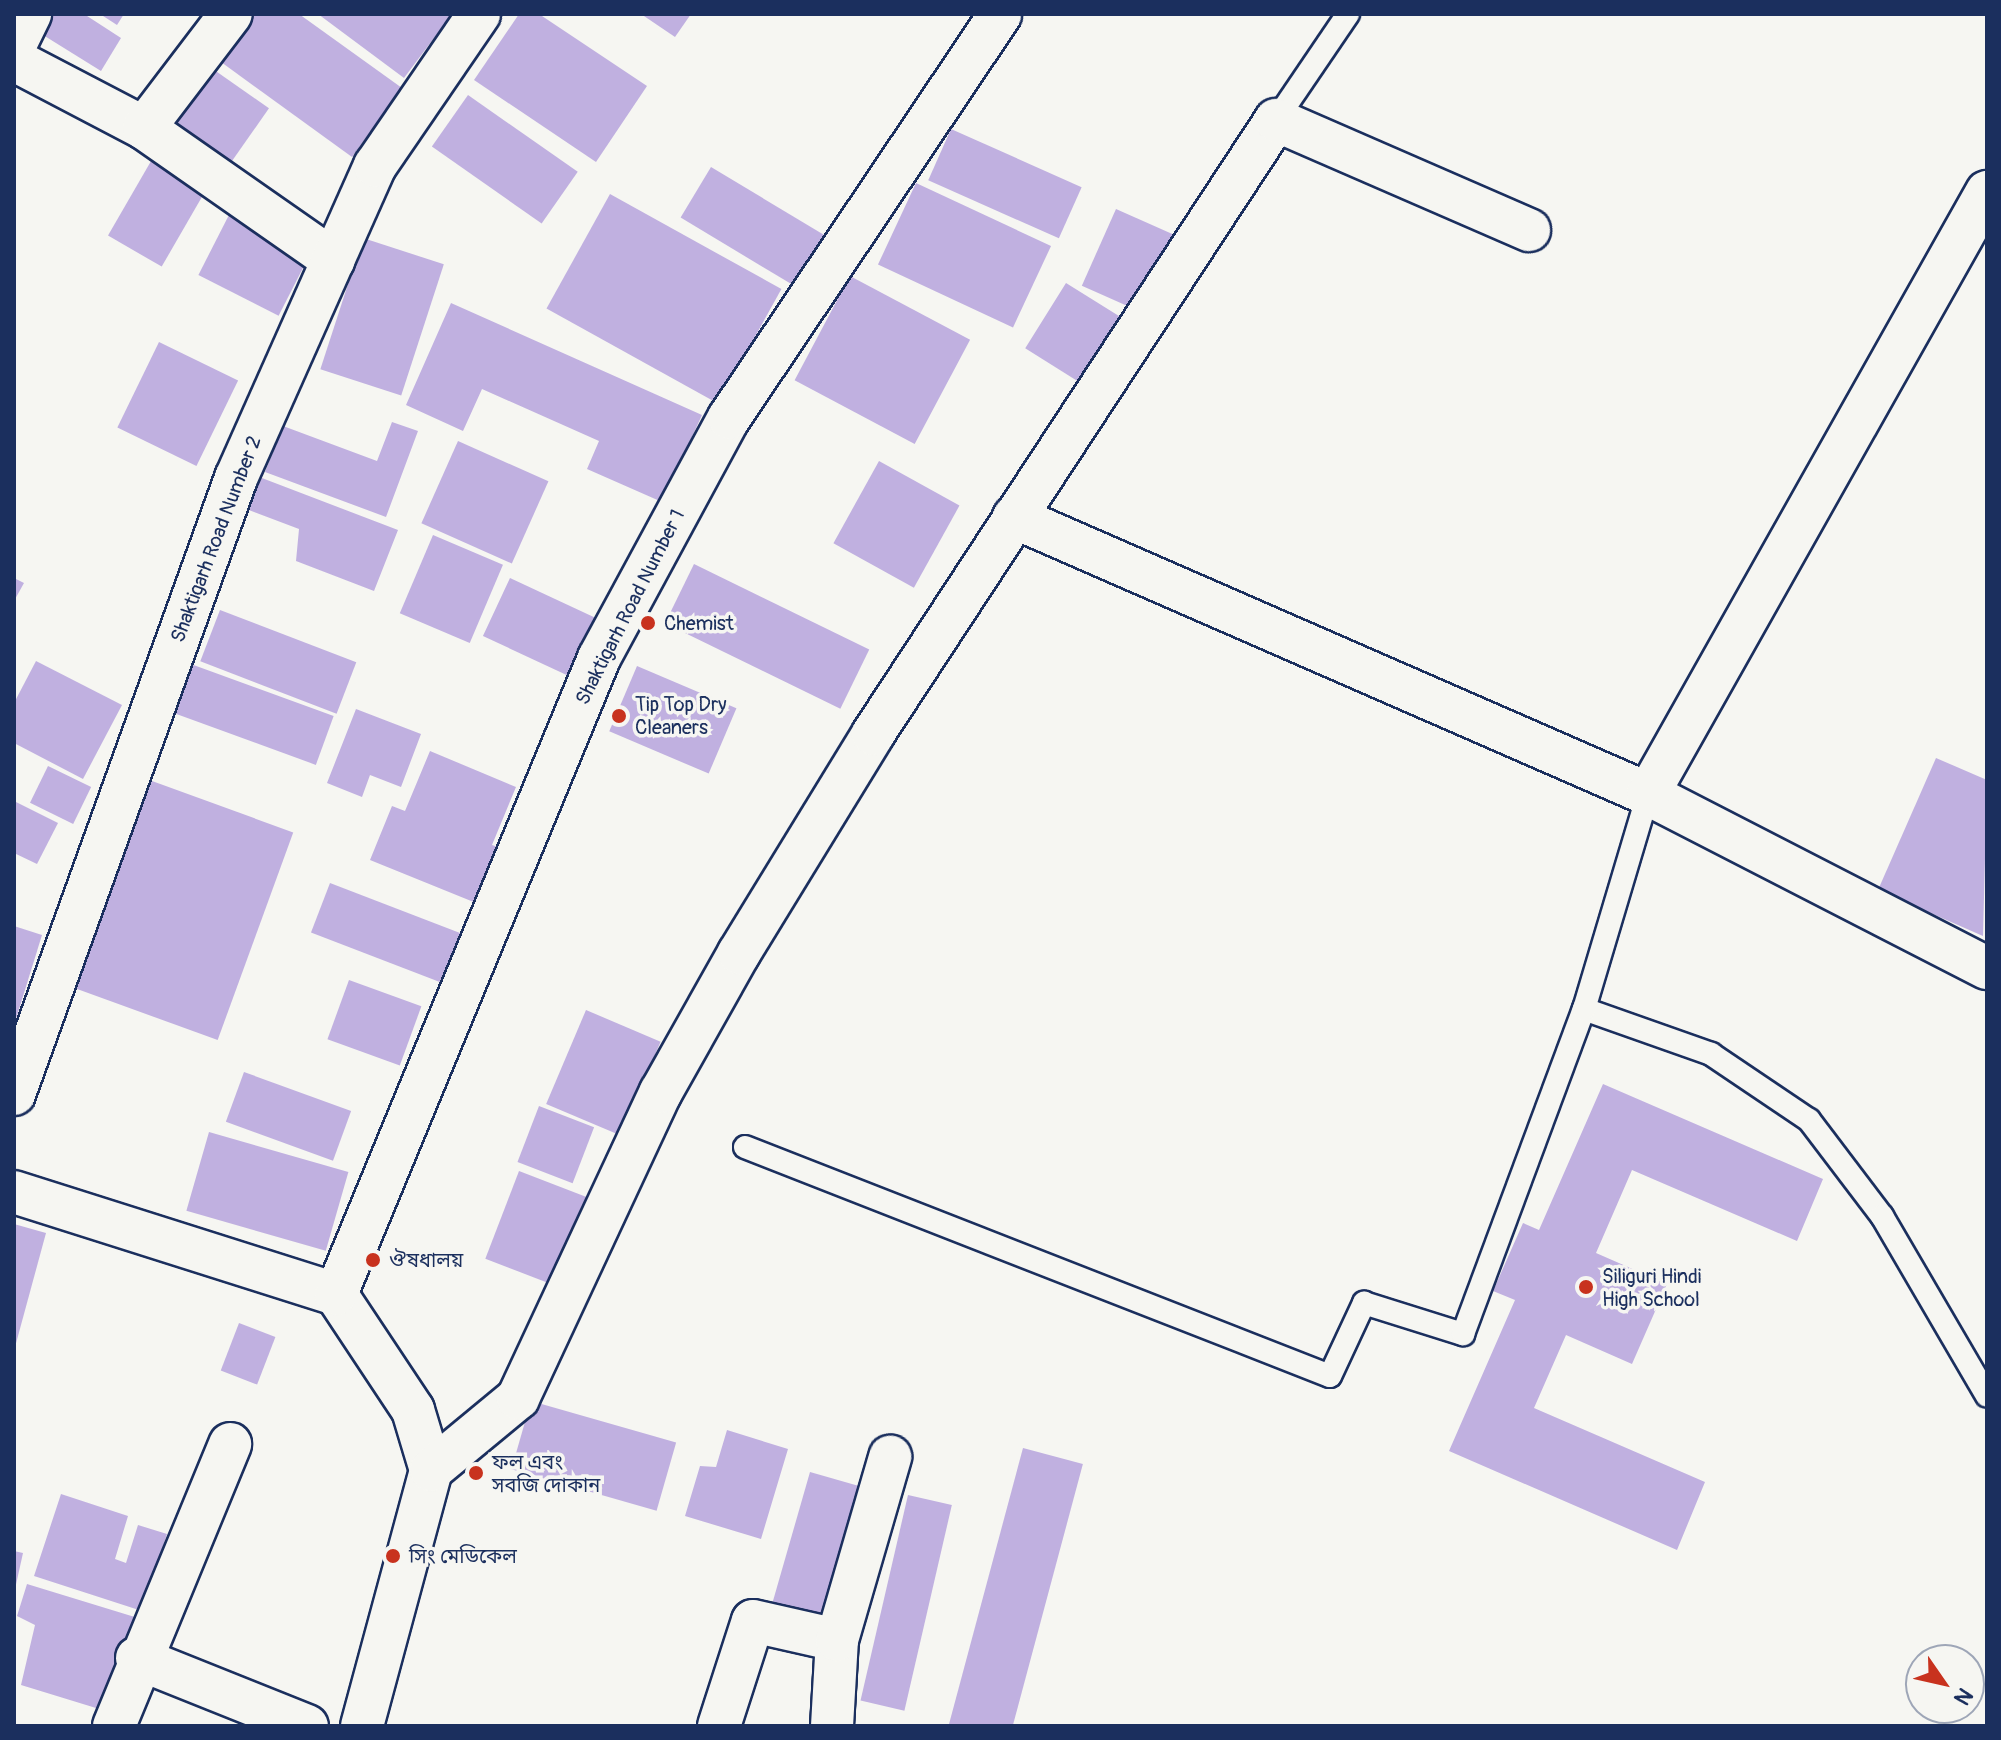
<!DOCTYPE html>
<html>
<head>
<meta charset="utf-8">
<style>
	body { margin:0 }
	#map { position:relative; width:2001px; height:1740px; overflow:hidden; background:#f6f6f2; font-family:Pangolin,"Noto Sans Bengali",sans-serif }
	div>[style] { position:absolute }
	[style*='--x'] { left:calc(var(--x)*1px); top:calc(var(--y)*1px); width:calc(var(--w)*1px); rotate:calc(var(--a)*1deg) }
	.building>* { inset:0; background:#c0b0e0; transform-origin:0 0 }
	.roads { filter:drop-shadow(2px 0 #1b2f5e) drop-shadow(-2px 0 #1b2f5e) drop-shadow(0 2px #1b2f5e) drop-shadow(0 -2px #1b2f5e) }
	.lane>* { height:22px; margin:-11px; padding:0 11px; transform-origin:11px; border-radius:11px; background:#f6f6f2 }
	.street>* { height:42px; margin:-21px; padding:0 21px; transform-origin:21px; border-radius:21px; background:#f6f6f2 }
	.dots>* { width:22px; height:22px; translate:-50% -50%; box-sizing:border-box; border:4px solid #f6f6f2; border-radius:50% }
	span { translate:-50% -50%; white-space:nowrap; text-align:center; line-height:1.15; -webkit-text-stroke:7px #f6f6f2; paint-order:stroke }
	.street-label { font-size:20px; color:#1b2f5e }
	.poi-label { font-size:20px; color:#1b2f5e }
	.left { translate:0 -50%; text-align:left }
	.frame { position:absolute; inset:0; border:16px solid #1b2f5e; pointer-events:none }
	.north { position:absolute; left:1905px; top:1644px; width:80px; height:80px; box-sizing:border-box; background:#f6f6f2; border:2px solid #9ea6b7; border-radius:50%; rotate:124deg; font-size:22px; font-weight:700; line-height:32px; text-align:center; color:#1b2f5e }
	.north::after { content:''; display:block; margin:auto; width:28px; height:36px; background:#c8321e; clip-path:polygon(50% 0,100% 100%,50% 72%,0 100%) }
</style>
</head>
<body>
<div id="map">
	<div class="building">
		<i style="clip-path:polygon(45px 14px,84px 14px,121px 38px,101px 71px,35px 30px)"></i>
		<i style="clip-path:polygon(100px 14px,124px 14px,117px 25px)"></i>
		<i style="clip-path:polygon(255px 14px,299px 14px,402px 88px,352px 157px,221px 62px)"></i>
		<i style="clip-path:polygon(318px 14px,452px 14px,404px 78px)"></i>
		<i style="clip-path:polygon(519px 14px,539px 14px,647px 86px,596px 162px,474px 80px)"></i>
		<i style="clip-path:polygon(641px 14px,691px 14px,675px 37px)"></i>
		<i style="left:210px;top:67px;width:72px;height:66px;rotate:35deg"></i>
		<i style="left:468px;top:95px;width:134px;height:63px;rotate:35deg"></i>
		<i style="left:951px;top:129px;width:143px;height:56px;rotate:24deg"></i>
		<i style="left:158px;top:149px;width:62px;height:100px;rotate:30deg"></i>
		<i style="left:711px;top:167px;width:135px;height:59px;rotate:31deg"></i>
		<i style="left:916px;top:183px;width:149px;height:90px;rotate:25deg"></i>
		<i style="left:610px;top:194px;width:196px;height:131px;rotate:29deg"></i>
		<i style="left:232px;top:209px;width:90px;height:74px;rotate:27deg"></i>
		<i style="left:1116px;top:209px;width:66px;height:84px;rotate:24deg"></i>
		<i style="left:363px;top:238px;width:85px;height:138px;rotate:18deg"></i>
		<i style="left:850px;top:276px;width:136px;height:118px;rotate:28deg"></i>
		<i style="left:1066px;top:283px;width:70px;height:77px;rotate:32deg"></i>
		<i style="clip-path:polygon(451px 303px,702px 415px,662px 502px,587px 469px,599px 441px,482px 389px,463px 431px,406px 405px)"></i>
		<i style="left:159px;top:342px;width:88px;height:95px;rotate:26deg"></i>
		<i style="clip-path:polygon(392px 422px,418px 431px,386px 517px,265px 472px,283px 426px,377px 461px)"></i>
		<i style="left:458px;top:441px;width:99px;height:90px;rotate:24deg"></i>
		<i style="left:879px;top:461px;width:92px;height:94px;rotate:29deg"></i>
		<i style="clip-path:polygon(254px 475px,398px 530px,374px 591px,296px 561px,299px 529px,241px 507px)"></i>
		<i style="left:433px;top:535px;width:76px;height:85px;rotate:23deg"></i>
		<i style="left:694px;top:564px;width:195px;height:66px;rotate:26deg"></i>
		<i style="clip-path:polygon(14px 578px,24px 583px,14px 601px)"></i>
		<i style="left:510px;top:578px;width:100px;height:64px;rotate:25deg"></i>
		<i style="left:220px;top:610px;width:146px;height:55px;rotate:21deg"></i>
		<i style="clip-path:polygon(36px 661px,122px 705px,83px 779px,14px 743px,14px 703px)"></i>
		<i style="left:188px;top:663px;width:155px;height:52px;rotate:20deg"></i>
		<i style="left:637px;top:666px;width:108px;height:71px;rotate:23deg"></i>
		<i style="clip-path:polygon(356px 709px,421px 734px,401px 787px,370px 775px,362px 797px,327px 783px)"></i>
		<i style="clip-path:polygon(430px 751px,516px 787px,492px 845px,504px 849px,481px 905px,370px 860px,392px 806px,405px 811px)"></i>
		<i style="clip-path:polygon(1936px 758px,1987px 780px,1983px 936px,1878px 890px)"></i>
		<i style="left:48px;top:766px;width:48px;height:41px;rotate:26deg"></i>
		<i style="left:141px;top:777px;width:162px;height:221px;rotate:20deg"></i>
		<i style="clip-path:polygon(14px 801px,58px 823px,37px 864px,14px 853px)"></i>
		<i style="left:330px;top:883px;width:140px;height:53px;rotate:21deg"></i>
		<i style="clip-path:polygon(14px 926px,42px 935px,15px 1022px,14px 1022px)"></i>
		<i style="left:349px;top:980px;width:77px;height:63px;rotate:20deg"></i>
		<i style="left:586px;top:1010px;width:81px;height:102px;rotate:23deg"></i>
		<i style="left:244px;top:1072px;width:114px;height:53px;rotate:20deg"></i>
		<i style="clip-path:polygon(1603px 1084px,1823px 1179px,1797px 1241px,1632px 1170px,1596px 1253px,1667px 1284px,1632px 1364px,1566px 1335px,1534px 1408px,1705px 1482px,1677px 1550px,1449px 1451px,1515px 1300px,1493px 1291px,1523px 1223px,1539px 1230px)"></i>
		<i style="left:539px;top:1106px;width:59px;height:60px;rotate:21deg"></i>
		<i style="left:209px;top:1132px;width:145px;height:82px;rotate:16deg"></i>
		<i style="left:519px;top:1171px;width:73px;height:94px;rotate:21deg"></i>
		<i style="clip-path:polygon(14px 1224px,46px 1233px,15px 1347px,14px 1346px)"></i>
		<i style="left:239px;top:1323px;width:39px;height:51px;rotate:21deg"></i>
		<i style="left:531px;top:1401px;width:151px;height:71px;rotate:16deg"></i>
		<i style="clip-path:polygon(727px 1430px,788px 1449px,761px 1539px,685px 1516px,700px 1466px,716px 1467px)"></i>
		<i style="left:1023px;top:1448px;width:62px;height:287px;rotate:15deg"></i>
		<i style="left:810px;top:1472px;width:50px;height:139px;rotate:16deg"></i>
		<i style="clip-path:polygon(61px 1494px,128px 1516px,115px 1559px,126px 1563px,138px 1525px,167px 1534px,142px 1611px,34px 1576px)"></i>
		<i style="left:908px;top:1495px;width:45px;height:211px;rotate:13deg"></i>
		<i style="clip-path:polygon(14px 1551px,23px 1553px,15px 1589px,14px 1589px)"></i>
		<i style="clip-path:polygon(27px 1584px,138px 1618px,109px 1712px,21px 1685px,35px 1625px,17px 1616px)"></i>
	</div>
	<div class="roads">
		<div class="lane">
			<i style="--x:1276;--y:120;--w:128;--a:-55.8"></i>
			<i style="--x:1584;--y:1009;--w:135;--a:19.5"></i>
			<i style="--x:1711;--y:1054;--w:118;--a:34"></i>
			<i style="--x:1809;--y:1120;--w:121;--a:52.8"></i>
			<i style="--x:1882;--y:1216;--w:208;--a:59.7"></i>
			<i style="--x:745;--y:1147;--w:628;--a:21.38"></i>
			<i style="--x:1330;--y:1376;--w:81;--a:-65"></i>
			<i style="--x:1364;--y:1303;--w:104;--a:17.4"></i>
			<i style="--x:1463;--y:1334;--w:347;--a:-69.6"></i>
			<i style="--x:1584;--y:1009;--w:224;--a:-73.4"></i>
		</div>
		<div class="street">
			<i style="--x:14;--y:47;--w:37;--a:-64"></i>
			<i style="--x:14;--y:60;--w:147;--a:27.6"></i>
			<i style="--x:144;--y:128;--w:231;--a:34.9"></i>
			<i style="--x:144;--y:128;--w:143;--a:-52.7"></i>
			<i style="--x:1014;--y:517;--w:692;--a:23.6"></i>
			<i style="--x:1648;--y:794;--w:381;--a:27.2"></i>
			<i style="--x:1648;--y:794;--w:691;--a:-60.62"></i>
			<i style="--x:14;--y:1094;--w:655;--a:-70.18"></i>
			<i style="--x:236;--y:478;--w:342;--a:-66"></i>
			<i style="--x:375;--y:166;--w:184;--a:-55.6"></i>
			<i style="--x:14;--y:1192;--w:338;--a:17.6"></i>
			<i style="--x:336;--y:1294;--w:139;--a:56.4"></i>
			<i style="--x:413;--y:1410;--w:63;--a:73.3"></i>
			<i style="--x:336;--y:1294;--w:688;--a:-67.53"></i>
			<i style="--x:599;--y:658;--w:273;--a:-61.6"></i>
			<i style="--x:729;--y:418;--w:486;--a:-56.1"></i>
			<i style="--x:137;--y:1658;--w:183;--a:21.8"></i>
			<i style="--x:114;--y:1726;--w:305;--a:-67.6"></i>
			<i style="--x:362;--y:1726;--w:265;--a:-74.9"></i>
			<i style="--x:431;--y:1470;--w:113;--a:-39.6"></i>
			<i style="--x:518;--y:1398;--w:338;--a:-65"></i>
			<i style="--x:661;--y:1092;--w:159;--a:-60.7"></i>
			<i style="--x:739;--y:953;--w:257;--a:-58.5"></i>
			<i style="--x:873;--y:734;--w:734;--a:-56.72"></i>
			<i style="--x:1276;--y:120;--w:276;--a:23.5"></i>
			<i style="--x:719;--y:1726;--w:110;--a:-72.1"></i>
			<i style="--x:753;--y:1621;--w:86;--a:12.7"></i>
			<i style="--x:832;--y:1726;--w:86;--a:-86.7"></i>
			<i style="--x:837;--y:1640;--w:191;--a:-73.8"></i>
		</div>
	</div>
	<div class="dots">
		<i style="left:648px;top:623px;background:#c8321e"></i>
		<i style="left:619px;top:716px;background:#c8321e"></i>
		<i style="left:373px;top:1260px;background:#c8321e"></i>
		<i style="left:1586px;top:1287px;background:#c8321e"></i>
		<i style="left:476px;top:1473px;background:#c8321e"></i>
		<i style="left:393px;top:1556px;background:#c8321e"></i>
	</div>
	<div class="street-label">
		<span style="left:216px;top:539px;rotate:-69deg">Shaktigarh Road Number 2</span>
		<span style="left:630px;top:607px;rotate:-63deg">Shaktigarh Road Number 1</span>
	</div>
	<div class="poi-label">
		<span class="left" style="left:664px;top:623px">Chemist</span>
		<span class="left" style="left:635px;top:716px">Tip Top Dry<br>Cleaners</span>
		<span class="left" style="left:389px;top:1260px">ঔষধালয়</span>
		<span class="left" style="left:1602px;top:1288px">Siliguri Hindi<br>High School</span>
		<span class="left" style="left:492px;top:1474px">ফল এবং<br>সবজি দোকান</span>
		<span class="left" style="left:409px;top:1556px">সিং মেডিকেল</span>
	</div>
	<div class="frame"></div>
	<div class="north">N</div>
</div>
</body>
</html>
